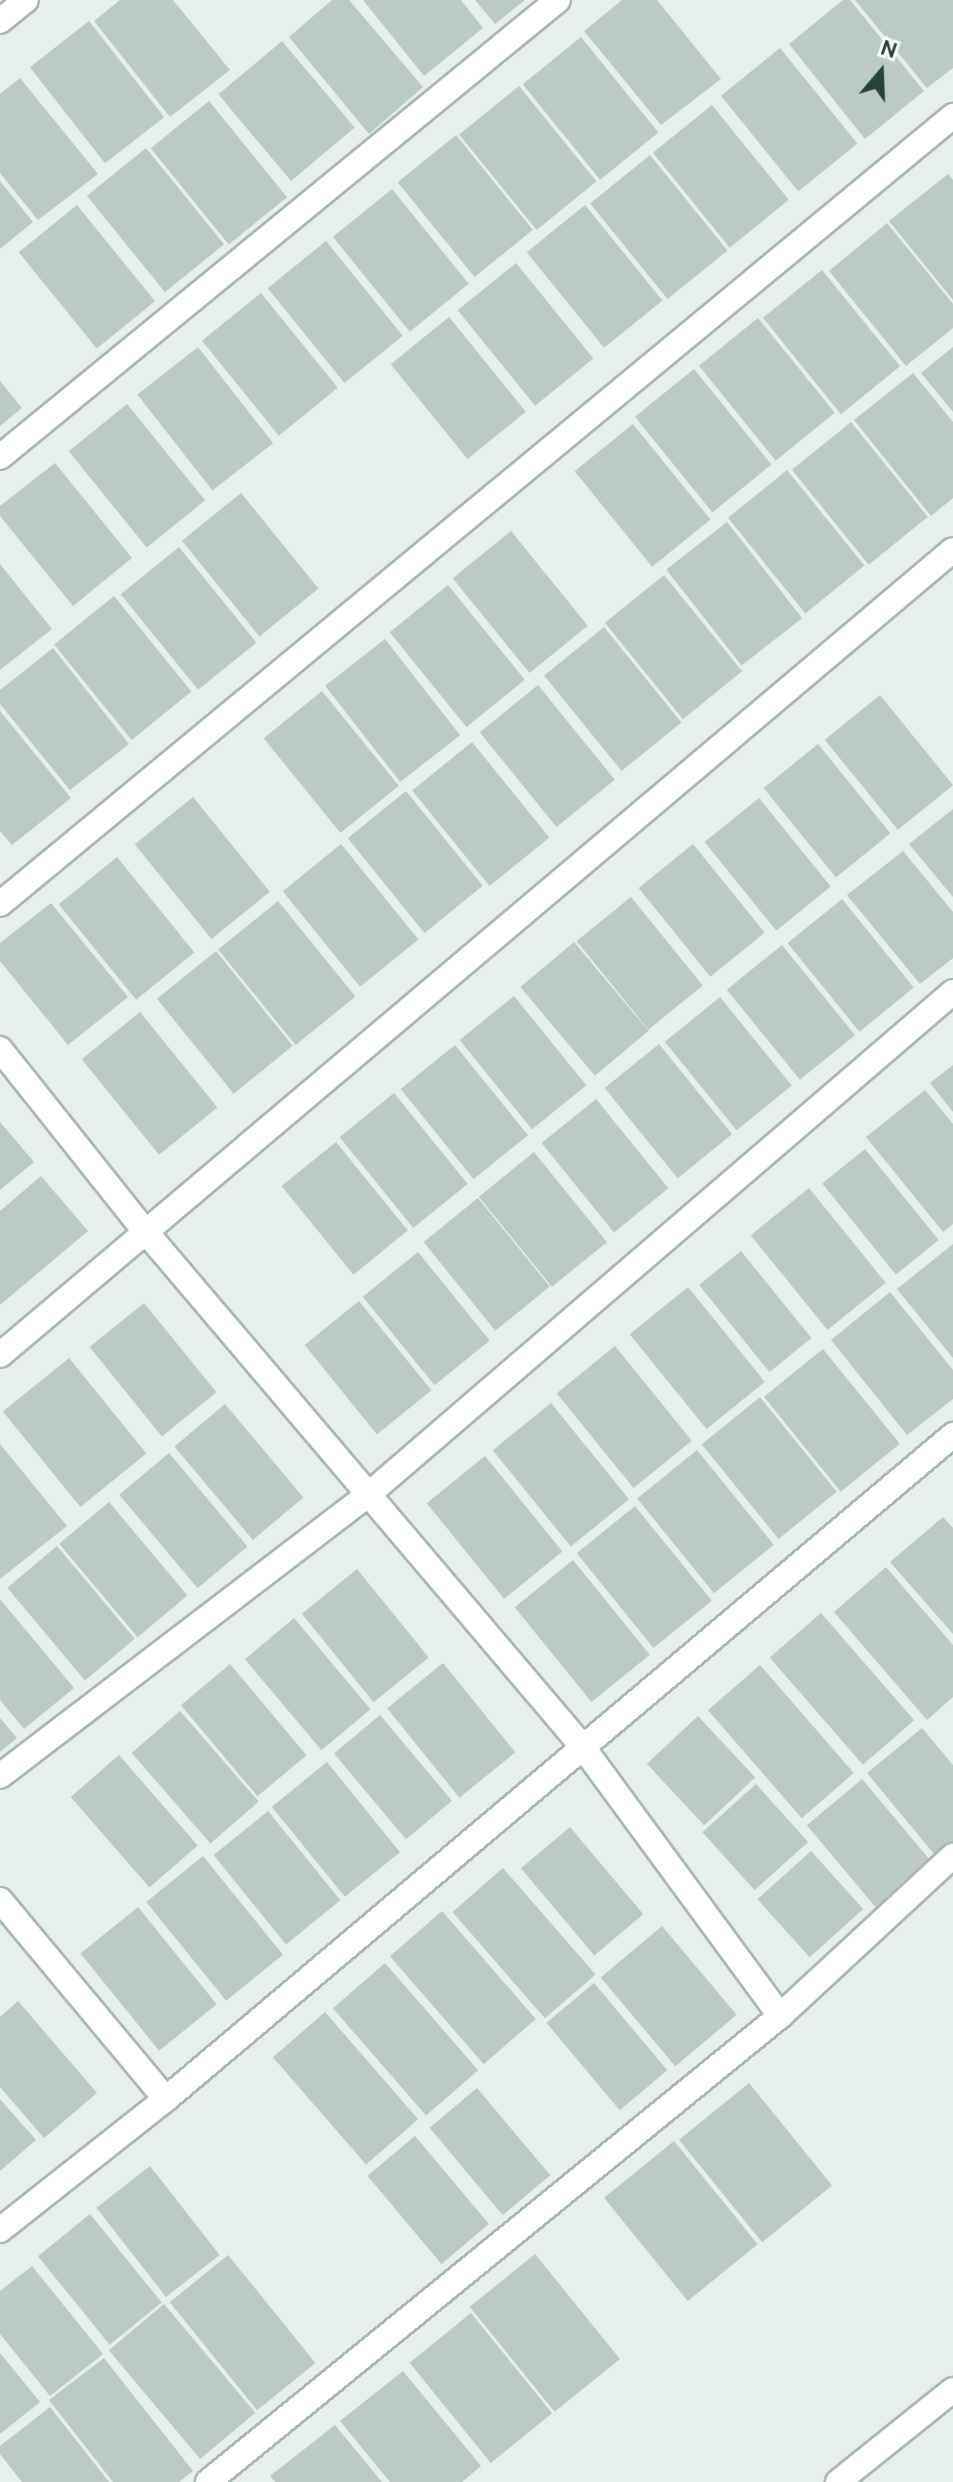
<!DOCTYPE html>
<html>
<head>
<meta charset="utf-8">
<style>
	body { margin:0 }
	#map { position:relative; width:953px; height:2482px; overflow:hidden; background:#e6efeb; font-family:Cabin,sans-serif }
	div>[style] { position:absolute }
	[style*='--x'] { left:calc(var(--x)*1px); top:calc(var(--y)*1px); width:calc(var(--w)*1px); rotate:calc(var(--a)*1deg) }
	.building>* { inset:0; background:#bbcac4; transform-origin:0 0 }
	.roads { filter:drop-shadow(2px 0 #a8b8b2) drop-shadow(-2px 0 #a8b8b2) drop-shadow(0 2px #a8b8b2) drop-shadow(0 -2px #a8b8b2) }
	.minor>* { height:24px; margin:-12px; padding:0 12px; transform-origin:12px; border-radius:12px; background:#fff }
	span { translate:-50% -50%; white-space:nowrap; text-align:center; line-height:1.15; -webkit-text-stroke:7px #f7fbf9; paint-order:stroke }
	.north { position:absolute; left:841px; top:32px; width:80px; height:80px; -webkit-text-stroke:6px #f7fbf9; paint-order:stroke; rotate:19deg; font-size:22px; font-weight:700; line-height:32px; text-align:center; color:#24423a }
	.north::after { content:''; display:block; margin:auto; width:28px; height:36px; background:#24423a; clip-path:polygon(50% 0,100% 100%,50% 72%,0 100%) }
</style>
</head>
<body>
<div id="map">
	<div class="building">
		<i style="clip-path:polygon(120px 0,173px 0,230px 70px,170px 117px,94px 21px)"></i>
		<i style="clip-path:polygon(332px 0,349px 0,423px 87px,369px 134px,289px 37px)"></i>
		<i style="clip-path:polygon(363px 0,461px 0,483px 28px,424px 76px)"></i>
		<i style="clip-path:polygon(475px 0,525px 0,495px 24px)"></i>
		<i style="clip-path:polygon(622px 0,657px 0,721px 79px,661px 125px,584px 31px)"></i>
		<i style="clip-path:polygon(843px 0,850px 0,924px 91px,865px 139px,789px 44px)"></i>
		<i style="clip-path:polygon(855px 0,953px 0,953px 68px,927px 88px)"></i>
		<i style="left:89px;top:21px;width:122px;height:75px;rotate:52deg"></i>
		<i style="left:581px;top:37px;width:123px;height:75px;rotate:51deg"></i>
		<i style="left:282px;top:41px;width:113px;height:83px;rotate:50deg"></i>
		<i style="left:780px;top:48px;width:123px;height:76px;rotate:51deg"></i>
		<i style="clip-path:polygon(20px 78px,98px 174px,38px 220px,0 173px,0 94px)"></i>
		<i style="left:519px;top:86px;width:123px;height:77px;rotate:51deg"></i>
		<i style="left:209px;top:101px;width:124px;height:75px;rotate:51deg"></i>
		<i style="left:712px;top:105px;width:122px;height:76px;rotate:51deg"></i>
		<i style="left:456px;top:135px;width:122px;height:75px;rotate:51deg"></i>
		<i style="left:146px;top:148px;width:124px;height:76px;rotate:51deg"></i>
		<i style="left:650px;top:155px;width:123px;height:77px;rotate:51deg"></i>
		<i style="clip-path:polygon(948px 174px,953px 180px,953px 300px,889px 221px)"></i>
		<i style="clip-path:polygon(0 181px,33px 222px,0 249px)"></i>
		<i style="left:392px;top:189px;width:122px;height:76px;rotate:51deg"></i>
		<i style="left:77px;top:205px;width:124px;height:75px;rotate:51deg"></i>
		<i style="left:585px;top:205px;width:123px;height:75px;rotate:51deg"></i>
		<i style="clip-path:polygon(887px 223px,953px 304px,953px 328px,906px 366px,829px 271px)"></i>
		<i style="left:326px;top:241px;width:122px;height:75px;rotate:51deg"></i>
		<i style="left:516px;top:263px;width:123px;height:75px;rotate:51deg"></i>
		<i style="left:822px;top:270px;width:124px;height:76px;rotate:51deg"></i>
		<i style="left:261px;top:293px;width:122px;height:76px;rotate:51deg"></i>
		<i style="left:449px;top:317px;width:122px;height:75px;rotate:51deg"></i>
		<i style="left:758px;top:318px;width:122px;height:76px;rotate:51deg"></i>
		<i style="left:198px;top:347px;width:122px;height:77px;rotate:52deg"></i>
		<i style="clip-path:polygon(953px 347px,953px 412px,921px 373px)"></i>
		<i style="left:694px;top:369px;width:123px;height:76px;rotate:51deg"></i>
		<i style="clip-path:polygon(913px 373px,953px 422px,953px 498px,931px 516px,854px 420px)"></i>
		<i style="clip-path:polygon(0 381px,22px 408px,0 426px)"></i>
		<i style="left:127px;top:404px;width:124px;height:75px;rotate:51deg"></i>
		<i style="left:851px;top:422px;width:122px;height:76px;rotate:51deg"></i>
		<i style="left:633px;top:424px;width:123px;height:75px;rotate:51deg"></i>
		<i style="clip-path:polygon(55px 463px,132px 558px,73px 606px,0 516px,0 506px)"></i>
		<i style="left:787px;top:470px;width:123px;height:76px;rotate:51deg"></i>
		<i style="left:241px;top:493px;width:123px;height:76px;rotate:51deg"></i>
		<i style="left:727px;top:522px;width:122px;height:77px;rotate:52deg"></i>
		<i style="left:511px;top:531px;width:122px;height:75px;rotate:51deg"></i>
		<i style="left:179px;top:547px;width:123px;height:75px;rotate:51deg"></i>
		<i style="clip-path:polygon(0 564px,52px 629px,0 670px)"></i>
		<i style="left:664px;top:575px;width:124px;height:76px;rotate:51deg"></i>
		<i style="left:448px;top:585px;width:122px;height:75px;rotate:51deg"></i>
		<i style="left:114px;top:596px;width:123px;height:77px;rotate:51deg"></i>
		<i style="left:604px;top:627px;width:123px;height:77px;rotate:51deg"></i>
		<i style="left:385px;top:639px;width:122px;height:76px;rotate:52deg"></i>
		<i style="clip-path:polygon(53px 648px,129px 744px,70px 790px,0 704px,0 690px)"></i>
		<i style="left:538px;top:685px;width:122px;height:75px;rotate:51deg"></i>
		<i style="left:322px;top:691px;width:122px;height:75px;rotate:51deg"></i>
		<i style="left:880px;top:695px;width:116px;height:71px;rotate:51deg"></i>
		<i style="clip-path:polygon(0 711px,71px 798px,12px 845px,0 831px)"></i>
		<i style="left:472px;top:742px;width:123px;height:77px;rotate:51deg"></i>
		<i style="left:818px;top:744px;width:115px;height:70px;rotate:51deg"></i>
		<i style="left:406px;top:791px;width:122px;height:75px;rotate:51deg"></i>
		<i style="left:193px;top:797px;width:122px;height:75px;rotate:51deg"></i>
		<i style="left:759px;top:798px;width:114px;height:70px;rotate:51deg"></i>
		<i style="clip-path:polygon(953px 809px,953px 897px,909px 844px)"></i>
		<i style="left:341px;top:844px;width:123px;height:75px;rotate:51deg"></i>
		<i style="left:693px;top:844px;width:114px;height:70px;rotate:51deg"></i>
		<i style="clip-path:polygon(903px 851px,953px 912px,953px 958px,920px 984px,847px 895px)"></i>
		<i style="left:117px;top:857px;width:123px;height:75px;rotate:51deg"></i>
		<i style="left:631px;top:897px;width:114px;height:70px;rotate:51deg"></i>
		<i style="left:842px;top:899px;width:114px;height:70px;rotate:51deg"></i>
		<i style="left:278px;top:901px;width:123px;height:77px;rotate:51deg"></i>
		<i style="clip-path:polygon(51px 903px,128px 997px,68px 1045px,0 961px,0 943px)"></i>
		<i style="left:574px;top:942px;width:116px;height:70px;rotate:50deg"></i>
		<i style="left:782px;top:945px;width:116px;height:71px;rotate:51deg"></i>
		<i style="left:216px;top:951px;width:122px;height:76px;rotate:51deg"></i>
		<i style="left:514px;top:996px;width:115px;height:70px;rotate:51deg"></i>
		<i style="left:720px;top:997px;width:114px;height:71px;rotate:51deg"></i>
		<i style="left:140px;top:1012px;width:123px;height:75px;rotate:51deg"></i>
		<i style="left:659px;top:1044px;width:116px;height:70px;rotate:51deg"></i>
		<i style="left:455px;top:1045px;width:116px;height:70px;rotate:51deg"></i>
		<i style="clip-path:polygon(953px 1065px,953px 1112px,930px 1083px)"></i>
		<i style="clip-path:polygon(925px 1090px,953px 1124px,953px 1224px,943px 1232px,866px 1137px)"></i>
		<i style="left:394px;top:1093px;width:117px;height:70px;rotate:51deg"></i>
		<i style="left:596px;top:1099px;width:115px;height:70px;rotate:51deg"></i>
		<i style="clip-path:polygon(0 1122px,34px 1162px,0 1190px)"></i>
		<i style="left:336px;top:1142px;width:114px;height:70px;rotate:51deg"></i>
		<i style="left:865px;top:1149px;width:117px;height:55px;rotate:51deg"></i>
		<i style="left:534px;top:1152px;width:116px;height:71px;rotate:51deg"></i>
		<i style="clip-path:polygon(41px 1176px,88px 1231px,0 1305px,0 1211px)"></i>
		<i style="left:809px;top:1188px;width:122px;height:75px;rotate:51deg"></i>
		<i style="left:478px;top:1198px;width:114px;height:70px;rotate:51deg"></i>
		<i style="clip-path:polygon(953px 1244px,953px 1358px,897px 1289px)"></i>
		<i style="left:741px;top:1251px;width:112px;height:54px;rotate:51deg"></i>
		<i style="left:418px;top:1252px;width:114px;height:71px;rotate:51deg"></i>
		<i style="left:688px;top:1287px;width:122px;height:75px;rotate:51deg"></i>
		<i style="clip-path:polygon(890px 1292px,953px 1370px,953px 1399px,907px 1435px,831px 1340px)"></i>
		<i style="left:359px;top:1301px;width:115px;height:70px;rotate:51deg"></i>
		<i style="left:144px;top:1303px;width:115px;height:70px;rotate:51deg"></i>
		<i style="left:615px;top:1346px;width:122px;height:75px;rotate:51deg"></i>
		<i style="left:823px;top:1349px;width:122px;height:76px;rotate:51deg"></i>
		<i style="left:69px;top:1358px;width:123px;height:85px;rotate:51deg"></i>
		<i style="left:760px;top:1397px;width:122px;height:75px;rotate:51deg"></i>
		<i style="left:551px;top:1403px;width:124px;height:75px;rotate:51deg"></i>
		<i style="left:225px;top:1404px;width:122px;height:66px;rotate:50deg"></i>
		<i style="clip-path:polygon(0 1444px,67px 1526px,0 1579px)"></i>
		<i style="left:697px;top:1450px;width:122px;height:77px;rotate:51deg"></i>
		<i style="left:169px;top:1453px;width:122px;height:65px;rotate:50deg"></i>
		<i style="left:485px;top:1456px;width:123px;height:75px;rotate:51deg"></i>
		<i style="left:109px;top:1502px;width:122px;height:65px;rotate:50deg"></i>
		<i style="left:635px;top:1506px;width:122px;height:75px;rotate:51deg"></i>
		<i style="clip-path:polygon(943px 1517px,953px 1528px,953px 1634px,890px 1562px)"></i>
		<i style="left:57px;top:1546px;width:121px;height:65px;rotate:50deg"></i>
		<i style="left:573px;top:1560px;width:122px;height:75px;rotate:51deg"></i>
		<i style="clip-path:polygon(886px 1567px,953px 1645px,953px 1697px,927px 1720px,834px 1612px)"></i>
		<i style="left:357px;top:1569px;width:114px;height:71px;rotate:51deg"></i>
		<i style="clip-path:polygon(0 1599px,74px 1688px,24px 1729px,0 1700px)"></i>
		<i style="left:821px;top:1613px;width:142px;height:68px;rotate:49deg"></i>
		<i style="left:294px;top:1618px;width:119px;height:64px;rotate:50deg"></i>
		<i style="left:443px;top:1663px;width:115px;height:72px;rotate:51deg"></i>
		<i style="left:230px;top:1664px;width:119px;height:64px;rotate:50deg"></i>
		<i style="left:760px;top:1665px;width:143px;height:69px;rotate:49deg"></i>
		<i style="left:180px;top:1711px;width:120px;height:64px;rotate:49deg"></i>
		<i style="left:380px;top:1715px;width:112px;height:60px;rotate:50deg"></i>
		<i style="left:698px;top:1716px;width:84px;height:70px;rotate:47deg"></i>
		<i style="clip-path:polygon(0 1718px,17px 1738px,0 1752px)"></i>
		<i style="clip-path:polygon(922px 1728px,953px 1765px,953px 1848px,939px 1860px,867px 1773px)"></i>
		<i style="left:119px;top:1755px;width:120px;height:64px;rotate:49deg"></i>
		<i style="left:327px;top:1762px;width:116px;height:71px;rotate:51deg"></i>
		<i style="left:862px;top:1779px;width:113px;height:72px;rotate:50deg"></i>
		<i style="left:756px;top:1784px;width:78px;height:72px;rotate:48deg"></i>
		<i style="left:268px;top:1811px;width:115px;height:70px;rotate:51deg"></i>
		<i style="left:570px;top:1827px;width:114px;height:64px;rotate:50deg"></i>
		<i style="left:811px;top:1851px;width:78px;height:72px;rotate:48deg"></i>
		<i style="left:203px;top:1856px;width:127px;height:73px;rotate:51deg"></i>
		<i style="left:503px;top:1868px;width:141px;height:67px;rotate:49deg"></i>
		<i style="left:138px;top:1907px;width:125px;height:74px;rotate:51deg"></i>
		<i style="left:442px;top:1911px;width:143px;height:69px;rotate:49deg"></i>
		<i style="left:662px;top:1926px;width:116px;height:80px;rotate:50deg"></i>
		<i style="left:385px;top:1963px;width:142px;height:69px;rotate:49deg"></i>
		<i style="left:594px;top:1983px;width:114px;height:62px;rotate:50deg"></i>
		<i style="clip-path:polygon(18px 2001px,97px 2093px,44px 2138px,0 2087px,0 2017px)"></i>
		<i style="left:325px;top:2012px;width:142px;height:69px;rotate:49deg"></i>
		<i style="left:749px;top:2083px;width:132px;height:90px;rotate:51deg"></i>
		<i style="left:477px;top:2088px;width:114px;height:62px;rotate:50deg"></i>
		<i style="clip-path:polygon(0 2099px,36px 2140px,0 2171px)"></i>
		<i style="left:415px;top:2136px;width:115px;height:62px;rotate:50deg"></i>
		<i style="left:674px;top:2141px;width:133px;height:90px;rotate:51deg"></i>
		<i style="left:150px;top:2166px;width:113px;height:68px;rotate:52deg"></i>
		<i style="left:90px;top:2214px;width:114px;height:67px;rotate:51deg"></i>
		<i style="left:535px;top:2254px;width:135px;height:84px;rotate:51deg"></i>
		<i style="left:228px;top:2255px;width:139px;height:75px;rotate:51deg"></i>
		<i style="clip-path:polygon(32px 2266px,103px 2354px,50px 2396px,0 2334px,0 2291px)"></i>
		<i style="left:164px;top:2304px;width:142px;height:72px;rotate:50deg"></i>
		<i style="left:471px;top:2313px;width:129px;height:79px;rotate:51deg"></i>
		<i style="clip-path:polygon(0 2353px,40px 2402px,0 2434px)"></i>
		<i style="clip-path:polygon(104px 2358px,193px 2471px,179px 2482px,113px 2482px,49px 2400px)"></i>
		<i style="clip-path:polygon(403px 2371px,481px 2466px,462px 2482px,390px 2482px,340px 2421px)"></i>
		<i style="clip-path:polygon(50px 2407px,109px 2482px,22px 2482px,0 2454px,0 2446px)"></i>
		<i style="clip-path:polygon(335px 2425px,382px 2482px,275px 2482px,270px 2476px)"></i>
	</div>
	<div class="roads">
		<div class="minor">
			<i style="--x:0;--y:21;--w:33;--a:-39"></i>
			<i style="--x:0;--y:457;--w:721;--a:-39.32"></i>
			<i style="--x:0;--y:904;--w:1237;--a:-39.59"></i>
			<i style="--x:0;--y:1049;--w:233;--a:51.5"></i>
			<i style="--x:145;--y:1231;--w:675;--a:49.68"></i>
			<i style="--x:582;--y:1746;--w:335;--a:53.7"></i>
			<i style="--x:0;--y:1355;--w:1247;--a:-40.19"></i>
			<i style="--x:0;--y:1776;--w:464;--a:-37.4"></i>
			<i style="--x:369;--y:1494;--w:770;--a:-40.68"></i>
			<i style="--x:0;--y:1900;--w:259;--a:50.2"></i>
			<i style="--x:0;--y:2230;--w:211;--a:-38.3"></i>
			<i style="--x:166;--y:2099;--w:1030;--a:-40.15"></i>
			<i style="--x:208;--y:2482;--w:738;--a:-39.17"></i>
			<i style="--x:780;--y:2016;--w:236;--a:-42.8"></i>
			<i style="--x:838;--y:2482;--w:147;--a:-38.7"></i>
		</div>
	</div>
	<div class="north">N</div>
</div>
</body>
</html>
